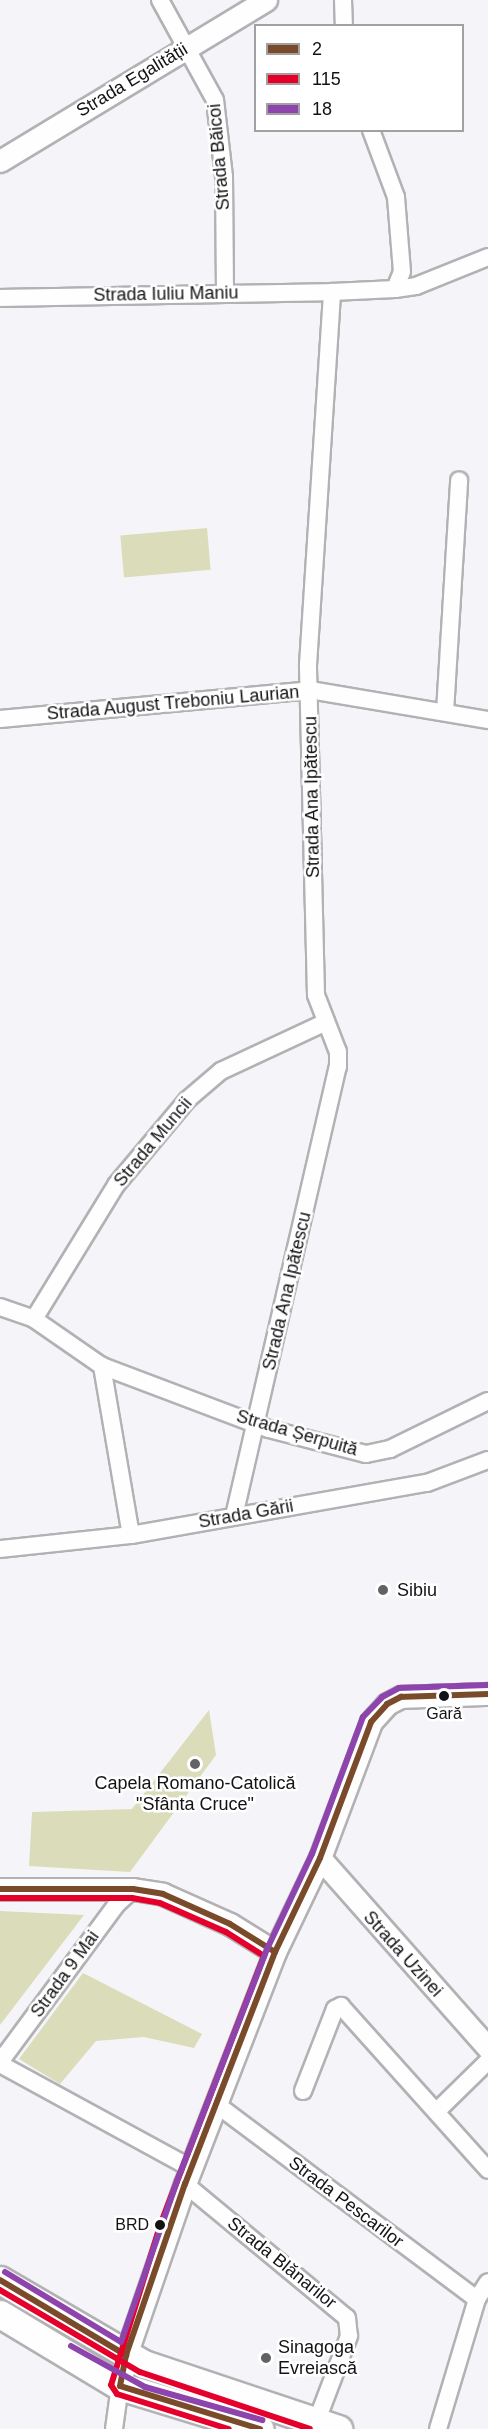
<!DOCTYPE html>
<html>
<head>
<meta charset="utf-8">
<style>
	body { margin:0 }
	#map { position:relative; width:488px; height:2429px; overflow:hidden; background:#f5f5f9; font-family:Helvetica,sans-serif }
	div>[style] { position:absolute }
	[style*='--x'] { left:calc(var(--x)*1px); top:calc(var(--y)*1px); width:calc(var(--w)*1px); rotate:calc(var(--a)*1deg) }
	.green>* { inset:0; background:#dadcba; transform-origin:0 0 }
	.roads { filter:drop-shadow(2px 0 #b2b2b5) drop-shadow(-2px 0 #b2b2b5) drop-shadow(0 2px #b2b2b5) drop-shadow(0 -2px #b2b2b5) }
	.minor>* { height:16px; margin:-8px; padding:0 8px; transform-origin:8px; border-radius:8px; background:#fefefe }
	.tertiary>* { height:21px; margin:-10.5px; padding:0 10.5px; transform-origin:10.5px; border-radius:10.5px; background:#fefefe }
	.primary>* { height:27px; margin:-13.5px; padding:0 13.5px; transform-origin:13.5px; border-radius:13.5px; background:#fefefe }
	.bus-1>* { height:6px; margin:-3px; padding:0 3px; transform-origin:3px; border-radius:3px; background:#7a4b2a }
	.bus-2>* { height:6px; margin:-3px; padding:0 3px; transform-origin:3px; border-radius:3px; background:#e4002b }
	.bus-3>* { height:6px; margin:-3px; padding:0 3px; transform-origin:3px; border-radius:3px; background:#8e44ad }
	.dots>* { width:16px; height:16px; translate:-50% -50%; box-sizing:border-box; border:3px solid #fff; border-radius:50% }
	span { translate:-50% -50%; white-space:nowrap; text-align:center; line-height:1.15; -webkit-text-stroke:5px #fff; paint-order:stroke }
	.bus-label { font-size:16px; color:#131316 }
	.right { translate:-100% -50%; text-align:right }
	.street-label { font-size:18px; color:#131316 }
	.poi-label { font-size:18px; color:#131316 }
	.left { translate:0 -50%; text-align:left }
	.legend { position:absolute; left:254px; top:24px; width:210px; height:108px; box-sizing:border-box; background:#fff; border:2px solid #a1a1a2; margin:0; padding:8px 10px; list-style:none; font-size:18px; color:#131316 }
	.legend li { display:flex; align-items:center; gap:12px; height:30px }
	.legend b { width:30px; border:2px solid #a1a1a2 }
</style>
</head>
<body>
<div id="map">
	<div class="green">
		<i style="left:207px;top:528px;width:42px;height:87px;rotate:85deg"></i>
		<i style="clip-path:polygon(209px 1710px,216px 1755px,130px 1872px,29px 1866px,32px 1812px,132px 1809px)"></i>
		<i style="clip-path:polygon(0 1911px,84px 1915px,0 2025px)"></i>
		<i style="clip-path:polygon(83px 1973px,202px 2034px,194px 2048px,144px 2037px,96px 2041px,60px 2084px,19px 2059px)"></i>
	</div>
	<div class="roads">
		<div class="minor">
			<i style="--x:160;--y:0;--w:114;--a:61.2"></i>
			<i style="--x:215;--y:100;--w:78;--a:83.3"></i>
			<i style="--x:224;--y:177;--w:115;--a:89.5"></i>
			<i style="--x:343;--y:0;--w:26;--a:88"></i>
			<i style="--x:395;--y:289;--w:21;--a:-8"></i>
			<i style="--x:416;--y:286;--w:78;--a:-21.9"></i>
			<i style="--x:0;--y:298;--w:332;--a:-1"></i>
			<i style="--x:445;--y:712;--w:232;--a:-86.5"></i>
			<i style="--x:0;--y:719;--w:311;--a:-5.3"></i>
			<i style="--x:310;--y:690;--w:181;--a:9.6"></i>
			<i style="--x:0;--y:1307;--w:36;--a:19"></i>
			<i style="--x:34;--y:1319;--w:83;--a:34.7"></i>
			<i style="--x:102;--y:1366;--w:178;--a:20.7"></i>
			<i style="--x:269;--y:1429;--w:100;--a:14.5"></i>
			<i style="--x:366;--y:1454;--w:25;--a:-12"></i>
			<i style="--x:390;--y:1449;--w:109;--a:-26.1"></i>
			<i style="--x:34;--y:1319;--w:157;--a:-58.5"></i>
			<i style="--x:116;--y:1185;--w:111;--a:-50.1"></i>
			<i style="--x:187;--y:1100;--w:45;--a:-40.5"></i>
			<i style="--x:221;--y:1071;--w:116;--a:-25"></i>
			<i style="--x:102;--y:1366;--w:171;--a:80.3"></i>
			<i style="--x:234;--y:1516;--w:461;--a:-77"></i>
			<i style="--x:338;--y:1067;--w:15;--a:-90"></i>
			<i style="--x:338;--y:1052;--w:61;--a:-111.1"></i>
			<i style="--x:316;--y:995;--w:330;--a:-91.4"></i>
			<i style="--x:308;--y:665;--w:374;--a:-86.3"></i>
			<i style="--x:332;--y:292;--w:63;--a:-2.7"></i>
			<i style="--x:395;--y:289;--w:18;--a:-68"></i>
			<i style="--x:402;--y:272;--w:75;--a:-94.6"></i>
			<i style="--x:396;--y:197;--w:72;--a:-110.5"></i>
			<i style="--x:0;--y:1549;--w:132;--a:-6.1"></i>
			<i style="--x:131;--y:1535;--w:301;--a:-10"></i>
			<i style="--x:427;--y:1483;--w:65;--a:-20.7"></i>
			<i style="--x:0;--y:2062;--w:195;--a:-53.5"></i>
			<i style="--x:116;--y:1905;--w:23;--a:-43"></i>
			<i style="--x:0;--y:2064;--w:217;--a:28.6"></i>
			<i style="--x:303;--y:2091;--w:88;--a:-68.7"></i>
			<i style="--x:335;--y:2009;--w:7;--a:-27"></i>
			<i style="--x:341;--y:2006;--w:220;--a:48.1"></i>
			<i style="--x:216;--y:2104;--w:326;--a:36.8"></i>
			<i style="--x:437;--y:2111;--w:71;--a:-44.4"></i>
			<i style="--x:185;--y:2184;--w:210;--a:39.6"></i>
			<i style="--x:347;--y:2318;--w:18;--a:84"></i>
			<i style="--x:349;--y:2336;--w:93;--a:110.8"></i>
			<i style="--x:114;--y:2429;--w:43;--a:-82.1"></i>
			<i style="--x:438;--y:2429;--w:136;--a:-73.3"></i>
			<i style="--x:477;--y:2299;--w:20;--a:-57"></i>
		</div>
		<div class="tertiary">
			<i style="--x:0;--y:161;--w:311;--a:-31.2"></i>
			<i style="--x:320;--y:1858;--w:254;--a:48.5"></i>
			<i style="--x:0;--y:1889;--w:133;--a:0"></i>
			<i style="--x:133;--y:1889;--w:30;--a:9"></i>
			<i style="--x:163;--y:1894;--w:73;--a:24.1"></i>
			<i style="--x:230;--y:1924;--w:53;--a:31.9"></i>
			<i style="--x:120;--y:2386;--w:32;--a:-79"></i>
			<i style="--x:126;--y:2355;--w:181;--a:-71"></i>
			<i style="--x:185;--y:2184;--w:249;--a:-68.8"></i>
			<i style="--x:275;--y:1952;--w:104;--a:-64.4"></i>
			<i style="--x:320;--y:1858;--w:145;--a:-69.4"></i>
			<i style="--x:371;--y:1722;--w:24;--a:-48"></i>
			<i style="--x:387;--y:1704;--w:16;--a:-27"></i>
			<i style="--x:401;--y:1697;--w:87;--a:-2"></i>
		</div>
		<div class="primary">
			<i style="--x:0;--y:2280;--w:167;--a:30.3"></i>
			<i style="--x:144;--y:2364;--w:205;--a:18.5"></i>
			<i style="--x:0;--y:2314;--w:140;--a:31"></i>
			<i style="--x:120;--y:2386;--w:146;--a:17.1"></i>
		</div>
	</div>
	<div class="bus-1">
		<i style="--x:0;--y:1889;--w:133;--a:0"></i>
		<i style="--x:133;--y:1889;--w:30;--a:9"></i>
		<i style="--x:163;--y:1894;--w:73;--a:24.1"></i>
		<i style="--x:230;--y:1924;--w:53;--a:31.9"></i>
		<i style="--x:0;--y:2280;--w:147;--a:30.8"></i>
		<i style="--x:260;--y:2429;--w:146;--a:-162.9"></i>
		<i style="--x:120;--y:2386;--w:32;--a:-79"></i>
		<i style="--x:126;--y:2355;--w:181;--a:-71"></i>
		<i style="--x:185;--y:2184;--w:249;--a:-68.8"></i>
		<i style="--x:275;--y:1952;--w:104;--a:-64.4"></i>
		<i style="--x:320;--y:1858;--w:145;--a:-69.4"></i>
		<i style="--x:371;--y:1722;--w:24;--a:-48"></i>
		<i style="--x:387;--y:1704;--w:16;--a:-27"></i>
		<i style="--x:401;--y:1697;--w:87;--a:-2"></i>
	</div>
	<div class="bus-2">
		<i style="--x:0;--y:1898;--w:132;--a:0"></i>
		<i style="--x:132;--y:1898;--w:28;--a:10"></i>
		<i style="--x:160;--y:1903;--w:72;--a:23.7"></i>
		<i style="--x:226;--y:1932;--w:45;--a:32.3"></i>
		<i style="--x:264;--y:1956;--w:289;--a:111.1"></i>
		<i style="--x:160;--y:2226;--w:166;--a:107.1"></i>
		<i style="--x:111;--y:2385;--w:11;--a:56"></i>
		<i style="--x:117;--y:2394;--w:117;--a:17.4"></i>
		<i style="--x:0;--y:2290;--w:162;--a:30.4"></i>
		<i style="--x:140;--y:2372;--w:179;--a:18.5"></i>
	</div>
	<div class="bus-3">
		<i style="--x:5;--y:2272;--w:135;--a:31.1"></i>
		<i style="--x:121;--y:2342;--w:170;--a:-70.8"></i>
		<i style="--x:177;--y:2181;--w:249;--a:-68.8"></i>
		<i style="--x:267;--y:1949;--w:105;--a:-64.7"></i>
		<i style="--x:312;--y:1854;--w:146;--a:-69.6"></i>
		<i style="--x:363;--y:1717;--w:28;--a:-46"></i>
		<i style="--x:382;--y:1697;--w:19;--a:-28"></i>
		<i style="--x:399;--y:1688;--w:89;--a:-1.9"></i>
		<i style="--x:71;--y:2346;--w:85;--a:29"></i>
		<i style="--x:145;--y:2387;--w:122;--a:15.8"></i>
	</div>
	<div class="dots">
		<i style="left:383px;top:1590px;background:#626265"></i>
		<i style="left:444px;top:1696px;background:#131316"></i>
		<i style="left:195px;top:1764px;background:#626265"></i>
		<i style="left:160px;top:2225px;background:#131316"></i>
		<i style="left:266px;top:2358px;background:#626265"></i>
	</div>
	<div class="bus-label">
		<span style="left:444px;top:1714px">Gară</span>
		<span class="right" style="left:149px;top:2225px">BRD</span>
	</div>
	<div class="street-label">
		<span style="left:132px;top:80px;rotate:-31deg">Strada Egalității</span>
		<span style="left:219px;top:157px;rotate:-95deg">Strada Băicoi</span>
		<span style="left:166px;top:294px;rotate:-1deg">Strada Iuliu Maniu</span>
		<span style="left:173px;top:703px;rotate:-5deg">Strada August Treboniu Laurian</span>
		<span style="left:312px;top:797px;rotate:-91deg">Strada Ana Ipătescu</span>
		<span style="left:153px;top:1142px;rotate:-50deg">Strada Muncii</span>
		<span style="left:287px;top:1291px;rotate:-77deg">Strada Ana Ipătescu</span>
		<span style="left:297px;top:1433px;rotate:16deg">Strada Șerpuită</span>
		<span style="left:246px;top:1514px;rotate:-10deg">Strada Gării</span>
		<span style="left:403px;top:1954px;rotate:48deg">Strada Uzinei</span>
		<span style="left:65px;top:1974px;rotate:-54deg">Strada 9 Mai</span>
		<span style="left:346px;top:2202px;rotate:37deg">Strada Pescarilor</span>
		<span style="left:282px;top:2263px;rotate:39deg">Strada Blănarilor</span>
	</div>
	<div class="poi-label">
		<span class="left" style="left:397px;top:1590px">Sibiu</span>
		<span style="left:195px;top:1794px">Capela Romano-Catolică<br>"Sfânta Cruce"</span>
		<span class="left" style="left:278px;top:2358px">Sinagoga<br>Evreiască</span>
	</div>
	<ul class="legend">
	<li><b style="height:8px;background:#7a4b2a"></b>2</li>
	<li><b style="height:8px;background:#e4002b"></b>115</li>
	<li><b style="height:8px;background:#8e44ad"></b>18</li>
	</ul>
</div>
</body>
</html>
